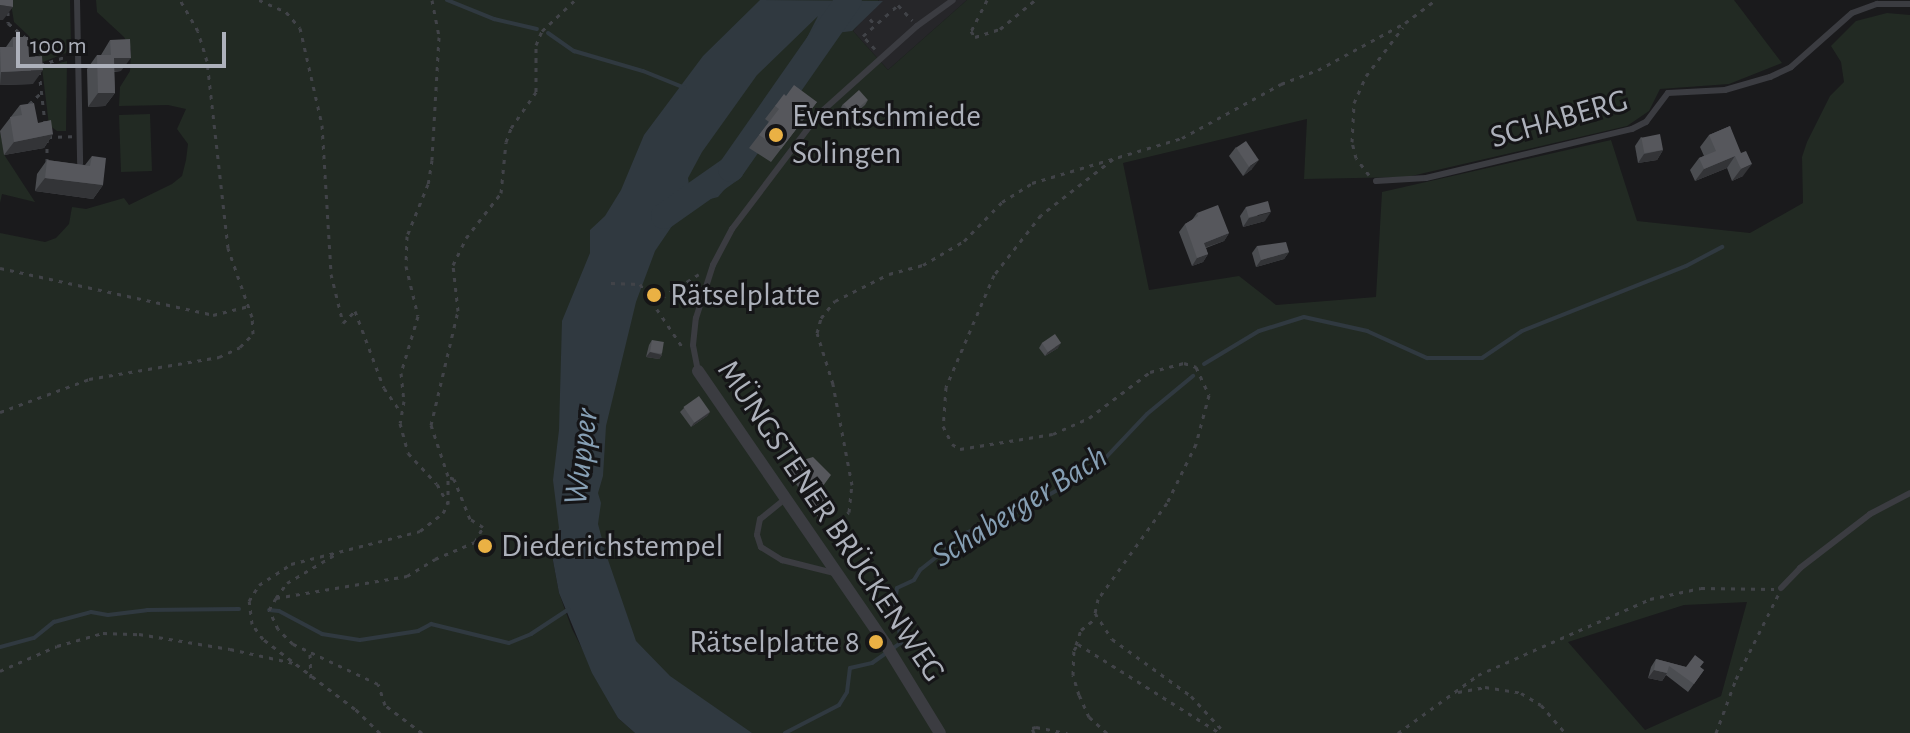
<!DOCTYPE html>
<html>
<head>
<meta charset="utf-8">
<style>
	body { margin:0 }
	#map { position:relative; width:1910px; height:733px; overflow:hidden; background:#1a1a1c; font-family:"Alegreya Sans",sans-serif }
	div>[style] { position:absolute }
	[style*='--x'] { left:calc(var(--x)*1px); top:calc(var(--y)*1px); width:calc(var(--w)*1px); rotate:calc(var(--a)*1deg) }
	.built>* { inset:0; background:#262629 }
	.green>* { inset:0; background:#222a23; transform-origin:0 0 }
	.water>* { inset:0; background:#303940 }
	.stream>* { height:4px; margin:-2px; padding:0 2px; transform-origin:2px; border-radius:2px; background:#303940 }
	.river>* { height:26px; margin:-13px; padding:0 13px; transform-origin:13px; border-radius:13px; background:#303940 }
	.path>* { height:3px; margin-top:-1.5px; transform-origin:0; background:repeating-linear-gradient(90deg,#414348 0 4px,transparent 0 10px) }
	.service>* { height:6px; margin:-3px; padding:0 3px; transform-origin:3px; border-radius:3px; background:#3b3c41 }
	.minor>* { height:12px; margin:-6px; padding:0 6px; transform-origin:6px; border-radius:6px; background:#3b3c41 }
	.wall>* { inset:0; background:#4b4d51 }
	.shaded-wall>* { inset:0; background:#333437 }
	.building>* { inset:0; background:#56575c; transform-origin:0 0 }
	.dots>* { width:22px; height:22px; translate:-50% -50%; box-sizing:border-box; border:4px solid #151517; border-radius:50% }
	span { translate:-50% -50%; white-space:nowrap; text-align:center; line-height:1.15; -webkit-text-stroke:6px #151517; paint-order:stroke }
	.poi-label { font-size:32px; color:#adb1bb }
	.left { translate:0 -50%; text-align:left }
	.right { translate:-100% -50%; text-align:right }
	.street-label { font-size:32px; color:#adb1bb }
	.water-label { font-size:34px; color:#869fb4; font-style:italic }
	.scale { position:absolute; left:16px; top:32px; width:210px; height:36px; box-sizing:border-box; border:4px solid #adb1bb; border-top:0; padding-left:10px; font-size:24px; line-height:28px; white-space:nowrap; color:#adb1bb; -webkit-text-stroke:6px #151517; paint-order:stroke }
</style>
</head>
<body>
<div id="map">
	<div class="built">
		<i style="clip-path:polygon(879px 0,967px 0,888px 70px,853px 31px)"></i>
	</div>
	<div class="green">
		<i style="clip-path:polygon(0 0,70px 0,71px 44px,66px 53px,43px 62px,29px 36px,14px 22px,11px 4px,0 6px)"></i>
		<i style="clip-path:polygon(evenodd,96px 0,879px 0,853px 31px,888px 70px,967px 0,1734px 0,1782px 63px,1729px 84px,1660px 89px,1649px 111px,1627px 126px,1407px 177px,1304px 179px,1307px 119px,1123px 163px,1149px 290px,1239px 276px,1276px 305px,1376px 297px,1382px 192px,1611px 140px,1637px 221px,1750px 233px,1803px 203px,1802px 157px,1807px 142px,1830px 96px,1844px 82px,1841px 62px,1831px 46px,1856px 21px,1887px 13px,1910px 15px,1910px 733px,711px 733px,676px 711px,557px 535px,551px 550px,559px 593px,572px 629px,618px 718px,635px 733px,0 733px,0 233px,45px 242px,56px 238px,69px 224px,72px 207px,86px 209px,124px 198px,129px 205px,172px 184px,182px 176px,186px 160px,188px 144px,177px 129px,186px 109px,168px 105px,119px 106px,120px 87px,130px 71px,131px 49px,124px 37px,97px 12px,96px 0,1747px 602px,1721px 696px,1645px 730px,1568px 642px,1684px 605px,1747px 602px)"></i>
		<i style="clip-path:polygon(67px 61px,66px 131px,57px 131px,49px 125px,42px 68px)"></i>
		<i style="left:150px;top:114px;width:57px;height:31px;rotate:88deg"></i>
		<i style="clip-path:polygon(0 131px,5px 156px,35px 202px,2px 194px,0 203px)"></i>
	</div>
	<div class="water">
		<i style="clip-path:polygon(760px 0,883px 1px,852px 31px,836px 33px,796px 77px,789px 73px,818px 16px,757px 75px,702px 152px,688px 178px,691px 198px,655px 251px,636px 302px,606px 426px,603px 476px,598px 493px,601px 503px,598px 524px,606px 554px,636px 641px,670px 676px,752px 733px,635px 733px,618px 718px,592px 673px,559px 593px,551px 550px,559px 528px,553px 480px,559px 430px,562px 321px,590px 253px,590px 230px,605px 216px,621px 190px,644px 135px,703px 56px)"></i>
		<i style="clip-path:polygon(733px 156px,743px 168px,718px 197px,695px 203px,694px 187px)"></i>
	</div>
	<div class="stream">
		<i style="--x:447;--y:0;--w:51;--a:22"></i>
		<i style="--x:494;--y:19;--w:44;--a:13.1"></i>
		<i style="--x:548;--y:33;--w:32;--a:35"></i>
		<i style="--x:574;--y:51;--w:72;--a:16.2"></i>
		<i style="--x:643;--y:71;--w:45;--a:22"></i>
		<i style="--x:1204;--y:364;--w:64;--a:-31"></i>
		<i style="--x:1259;--y:331;--w:47;--a:-17.3"></i>
		<i style="--x:1304;--y:317;--w:65;--a:12.5"></i>
		<i style="--x:1367;--y:331;--w:66;--a:24.2"></i>
		<i style="--x:1427;--y:358;--w:55;--a:0"></i>
		<i style="--x:1482;--y:358;--w:48;--a:-34"></i>
		<i style="--x:1522;--y:331;--w:176;--a:-21.6"></i>
		<i style="--x:1686;--y:266;--w:41;--a:-27.8"></i>
		<i style="--x:269;--y:610;--w:10;--a:6"></i>
		<i style="--x:279;--y:611;--w:49;--a:28.1"></i>
		<i style="--x:322;--y:634;--w:38;--a:9"></i>
		<i style="--x:360;--y:640;--w:59;--a:-8.8"></i>
		<i style="--x:418;--y:631;--w:15;--a:-28"></i>
		<i style="--x:431;--y:624;--w:80;--a:13.7"></i>
		<i style="--x:509;--y:643;--w:24;--a:-22"></i>
		<i style="--x:531;--y:634;--w:45;--a:-33.3"></i>
		<i style="--x:0;--y:647;--w:35;--a:-15"></i>
		<i style="--x:34;--y:638;--w:26;--a:-39"></i>
		<i style="--x:54;--y:622;--w:38;--a:-15"></i>
		<i style="--x:91;--y:612;--w:17;--a:10"></i>
		<i style="--x:108;--y:615;--w:39;--a:-7"></i>
		<i style="--x:147;--y:610;--w:92;--a:-0.6"></i>
		<i style="--x:785;--y:733;--w:61;--a:-27.4"></i>
		<i style="--x:839;--y:705;--w:15;--a:-58"></i>
		<i style="--x:847;--y:692;--w:24;--a:-83"></i>
		<i style="--x:850;--y:668;--w:23;--a:-13"></i>
		<i style="--x:872;--y:663;--w:35;--a:-35"></i>
		<i style="--x:901;--y:643;--w:41;--a:-98.3"></i>
		<i style="--x:895;--y:602;--w:14;--a:-82"></i>
		<i style="--x:897;--y:588;--w:19;--a:-25"></i>
		<i style="--x:914;--y:580;--w:12;--a:-59"></i>
		<i style="--x:920;--y:570;--w:61;--a:-38.4"></i>
		<i style="--x:968;--y:532;--w:57;--a:-22.5"></i>
		<i style="--x:1021;--y:510;--w:83;--a:-28.7"></i>
		<i style="--x:1094;--y:470;--w:77;--a:-46.6"></i>
		<i style="--x:1147;--y:414;--w:60;--a:-39.6"></i>
	</div>
	<div class="river">
		<i style="--x:664;--y:216;--w:82;--a:-35"></i>
		<i style="--x:731;--y:169;--w:206;--a:-55.1"></i>
	</div>
	<div class="path">
		<i style="--x:259;--y:0;--w:30;--a:24"></i>
		<i style="--x:286;--y:12;--w:21;--a:49"></i>
		<i style="--x:300;--y:28;--w:99;--a:77.2"></i>
		<i style="--x:322;--y:125;--w:149;--a:86.5"></i>
		<i style="--x:331;--y:274;--w:50;--a:76.2"></i>
		<i style="--x:343;--y:323;--w:17;--a:-45"></i>
		<i style="--x:355;--y:311;--w:82;--a:69.4"></i>
		<i style="--x:384;--y:388;--w:29;--a:55"></i>
		<i style="--x:432;--y:0;--w:38;--a:79"></i>
		<i style="--x:439;--y:37;--w:123;--a:93.3"></i>
		<i style="--x:432;--y:160;--w:24;--a:99"></i>
		<i style="--x:428;--y:184;--w:56;--a:112"></i>
		<i style="--x:407;--y:236;--w:30;--a:92"></i>
		<i style="--x:406;--y:266;--w:51;--a:76.5"></i>
		<i style="--x:418;--y:316;--w:59;--a:106.6"></i>
		<i style="--x:401;--y:373;--w:28;--a:84"></i>
		<i style="--x:404;--y:401;--w:22;--a:100"></i>
		<i style="--x:400;--y:423;--w:31;--a:75"></i>
		<i style="--x:408;--y:453;--w:42;--a:46.9"></i>
		<i style="--x:437;--y:484;--w:23;--a:61"></i>
		<i style="--x:987;--y:0;--w:35;--a:117"></i>
		<i style="--x:971;--y:31;--w:7;--a:56"></i>
		<i style="--x:975;--y:37;--w:26;--a:-18"></i>
		<i style="--x:1000;--y:29;--w:45;--a:-39.6"></i>
		<i style="--x:8;--y:12;--w:11;--a:90"></i>
		<i style="--x:8;--y:23;--w:33;--a:40"></i>
		<i style="--x:33;--y:44;--w:16;--a:72"></i>
		<i style="--x:870;--y:19;--w:8;--a:50"></i>
		<i style="--x:875;--y:49;--w:18;--a:-133"></i>
		<i style="--x:863;--y:36;--w:47;--a:-41.5"></i>
		<i style="--x:898;--y:5;--w:21;--a:47"></i>
		<i style="--x:40;--y:65;--w:28;--a:-18"></i>
		<i style="--x:39;--y:71;--w:52;--a:83.4"></i>
		<i style="--x:29;--y:104;--w:16;--a:-43"></i>
		<i style="--x:48;--y:137;--w:24;--a:-2"></i>
		<i style="--x:47;--y:138;--w:24;--a:90"></i>
		<i style="--x:1113;--y:159;--w:91;--a:142.1"></i>
		<i style="--x:1041;--y:215;--w:76;--a:128.1"></i>
		<i style="--x:994;--y:275;--w:122;--a:113.2"></i>
		<i style="--x:946;--y:387;--w:39;--a:94"></i>
		<i style="--x:943;--y:426;--w:20;--a:63"></i>
		<i style="--x:952;--y:444;--w:9;--a:32"></i>
		<i style="--x:960;--y:449;--w:94;--a:-9.2"></i>
		<i style="--x:1053;--y:434;--w:39;--a:-24"></i>
		<i style="--x:1089;--y:418;--w:76;--a:-37"></i>
		<i style="--x:1150;--y:372;--w:35;--a:-15"></i>
		<i style="--x:1184;--y:363;--w:13;--a:18"></i>
		<i style="--x:1196;--y:367;--w:31;--a:65"></i>
		<i style="--x:1209;--y:395;--w:51;--a:104.9"></i>
		<i style="--x:1196;--y:444;--w:66;--a:116.2"></i>
		<i style="--x:1167;--y:503;--w:118;--a:125.7"></i>
		<i style="--x:1098;--y:599;--w:14;--a:102"></i>
		<i style="--x:1095;--y:613;--w:31;--a:57"></i>
		<i style="--x:1112;--y:639;--w:97;--a:35.8"></i>
		<i style="--x:1191;--y:696;--w:50;--a:47.4"></i>
		<i style="--x:1369;--y:175;--w:21;--a:-127"></i>
		<i style="--x:1356;--y:158;--w:16;--a:-104"></i>
		<i style="--x:1352;--y:142;--w:39;--a:-87"></i>
		<i style="--x:1354;--y:103;--w:30;--a:-66"></i>
		<i style="--x:1366;--y:76;--w:61;--a:-52.9"></i>
		<i style="--x:0;--y:268;--w:218;--a:12.4"></i>
		<i style="--x:213;--y:315;--w:36;--a:-14"></i>
		<i style="--x:611;--y:283;--w:29;--a:2"></i>
		<i style="--x:640;--y:284;--w:77;--a:56.1"></i>
		<i style="--x:653;--y:303;--w:54;--a:-32.2"></i>
		<i style="--x:0;--y:412;--w:95;--a:-20.3"></i>
		<i style="--x:89;--y:379;--w:132;--a:-9.6"></i>
		<i style="--x:219;--y:357;--w:23;--a:-25"></i>
		<i style="--x:240;--y:347;--w:18;--a:-45"></i>
		<i style="--x:253;--y:334;--w:17;--a:-93"></i>
		<i style="--x:252;--y:317;--w:73;--a:-109.2"></i>
		<i style="--x:228;--y:248;--w:188;--a:-96.4"></i>
		<i style="--x:207;--y:61;--w:31;--a:-107"></i>
		<i style="--x:198;--y:31;--w:36;--a:-120"></i>
		<i style="--x:823;--y:531;--w:32;--a:-36"></i>
		<i style="--x:849;--y:512;--w:27;--a:-84"></i>
		<i style="--x:852;--y:485;--w:103;--a:-100.7"></i>
		<i style="--x:833;--y:384;--w:53;--a:-107.4"></i>
		<i style="--x:817;--y:333;--w:16;--a:-75"></i>
		<i style="--x:821;--y:318;--w:22;--a:-51"></i>
		<i style="--x:835;--y:301;--w:60;--a:-26.6"></i>
		<i style="--x:889;--y:274;--w:35;--a:-15"></i>
		<i style="--x:923;--y:265;--w:48;--a:-30.3"></i>
		<i style="--x:964;--y:241;--w:54;--a:-45.7"></i>
		<i style="--x:1002;--y:202;--w:36;--a:-32"></i>
		<i style="--x:1032;--y:183;--w:157;--a:-16.7"></i>
		<i style="--x:1182;--y:138;--w:113;--a:-28.6"></i>
		<i style="--x:1281;--y:84;--w:40;--a:-21"></i>
		<i style="--x:1318;--y:70;--w:99;--a:-28.4"></i>
		<i style="--x:1405;--y:23;--w:39;--a:-37"></i>
		<i style="--x:276;--y:598;--w:19;--a:-54"></i>
		<i style="--x:287;--y:583;--w:57;--a:-30.6"></i>
		<i style="--x:1076;--y:645;--w:16;--a:-72"></i>
		<i style="--x:1081;--y:630;--w:19;--a:-39"></i>
		<i style="--x:310;--y:654;--w:24;--a:88"></i>
		<i style="--x:0;--y:671;--w:62;--a:-23.7"></i>
		<i style="--x:57;--y:646;--w:48;--a:-15.8"></i>
		<i style="--x:103;--y:633;--w:36;--a:2"></i>
		<i style="--x:139;--y:634;--w:92;--a:9.4"></i>
		<i style="--x:230;--y:649;--w:65;--a:12.5"></i>
		<i style="--x:1458;--y:692;--w:27;--a:-10"></i>
		<i style="--x:1485;--y:687;--w:36;--a:9"></i>
		<i style="--x:1521;--y:693;--w:23;--a:31"></i>
		<i style="--x:1541;--y:705;--w:37;--a:49"></i>
		<i style="--x:380;--y:733;--w:35;--a:-136"></i>
		<i style="--x:355;--y:709;--w:116;--a:-142.7"></i>
		<i style="--x:263;--y:639;--w:19;--a:-126"></i>
		<i style="--x:252;--y:624;--w:23;--a:-97"></i>
		<i style="--x:249;--y:601;--w:19;--a:-58"></i>
		<i style="--x:259;--y:585;--w:38;--a:-33"></i>
		<i style="--x:291;--y:564;--w:133;--a:-14.3"></i>
		<i style="--x:420;--y:531;--w:29;--a:-38"></i>
		<i style="--x:443;--y:513;--w:10;--a:-61"></i>
		<i style="--x:448;--y:504;--w:28;--a:-90"></i>
		<i style="--x:448;--y:476;--w:54;--a:-108.4"></i>
		<i style="--x:431;--y:425;--w:117;--a:-76.7"></i>
		<i style="--x:458;--y:311;--w:46;--a:-96.2"></i>
		<i style="--x:453;--y:265;--w:30;--a:-64"></i>
		<i style="--x:466;--y:238;--w:57;--a:-52.1"></i>
		<i style="--x:501;--y:193;--w:51;--a:-84.4"></i>
		<i style="--x:506;--y:142;--w:15;--a:-70"></i>
		<i style="--x:511;--y:128;--w:44;--a:-55.2"></i>
		<i style="--x:536;--y:92;--w:47;--a:-90"></i>
		<i style="--x:536;--y:45;--w:15;--a:-67"></i>
		<i style="--x:542;--y:31;--w:45;--a:-43.2"></i>
		<i style="--x:422;--y:733;--w:46;--a:-142.9"></i>
		<i style="--x:385;--y:705;--w:22;--a:-108"></i>
		<i style="--x:378;--y:684;--w:94;--a:-154.8"></i>
		<i style="--x:293;--y:644;--w:21;--a:-135"></i>
		<i style="--x:278;--y:629;--w:21;--a:-115"></i>
		<i style="--x:269;--y:610;--w:14;--a:-60"></i>
		<i style="--x:276;--y:598;--w:133;--a:-9.5"></i>
		<i style="--x:407;--y:576;--w:33;--a:-31"></i>
		<i style="--x:435;--y:559;--w:43;--a:-23"></i>
		<i style="--x:475;--y:542;--w:17;--a:-62"></i>
		<i style="--x:483;--y:527;--w:15;--a:-148"></i>
		<i style="--x:470;--y:519;--w:43;--a:-111.8"></i>
		<i style="--x:454;--y:479;--w:5;--a:-158"></i>
		<i style="--x:1034;--y:733;--w:5;--a:-112"></i>
		<i style="--x:1032;--y:728;--w:4;--a:-14"></i>
		<i style="--x:1036;--y:727;--w:32;--a:11"></i>
		<i style="--x:1107;--y:733;--w:24;--a:-138"></i>
		<i style="--x:1089;--y:717;--w:24;--a:-114"></i>
		<i style="--x:1079;--y:695;--w:21;--a:-107"></i>
		<i style="--x:1073;--y:675;--w:25;--a:-88"></i>
		<i style="--x:1074;--y:650;--w:7;--a:-56"></i>
		<i style="--x:1078;--y:644;--w:168;--a:32.1"></i>
		<i style="--x:1398;--y:733;--w:99;--a:-35.9"></i>
		<i style="--x:1478;--y:675;--w:188;--a:-23.8"></i>
		<i style="--x:1650;--y:599;--w:52;--a:-12.2"></i>
		<i style="--x:1701;--y:588;--w:73;--a:0.8"></i>
		<i style="--x:1716;--y:733;--w:58;--a:-69.7"></i>
		<i style="--x:1736;--y:679;--w:94;--a:-63.4"></i>
	</div>
	<div class="service">
		<i style="--x:77;--y:0;--w:163;--a:88.9"></i>
		<i style="--x:1376;--y:181;--w:50;--a:-3.4"></i>
		<i style="--x:1426;--y:178;--w:212;--a:-13.4"></i>
		<i style="--x:1632;--y:129;--w:16;--a:-27"></i>
		<i style="--x:1646;--y:122;--w:36;--a:-53"></i>
		<i style="--x:1668;--y:93;--w:57;--a:-3"></i>
		<i style="--x:1725;--y:90;--w:47;--a:-16.1"></i>
		<i style="--x:1770;--y:77;--w:23;--a:-25"></i>
		<i style="--x:1791;--y:67;--w:81;--a:-41.5"></i>
		<i style="--x:1852;--y:13;--w:27;--a:-20"></i>
		<i style="--x:1877;--y:4;--w:33;--a:0"></i>
		<i style="--x:698;--y:371;--w:26;--a:-101"></i>
		<i style="--x:693;--y:345;--w:27;--a:-84"></i>
		<i style="--x:696;--y:318;--w:56;--a:-72.2"></i>
		<i style="--x:713;--y:265;--w:41;--a:-62.2"></i>
		<i style="--x:732;--y:229;--w:144;--a:-52.9"></i>
		<i style="--x:819;--y:114;--w:132;--a:-41.9"></i>
		<i style="--x:917;--y:26;--w:44;--a:-35.8"></i>
		<i style="--x:785;--y:499;--w:32;--a:141"></i>
		<i style="--x:760;--y:519;--w:16;--a:101"></i>
		<i style="--x:757;--y:535;--w:13;--a:72"></i>
		<i style="--x:761;--y:547;--w:25;--a:32"></i>
		<i style="--x:782;--y:560;--w:54;--a:14"></i>
		<i style="--x:1781;--y:588;--w:28;--a:-46"></i>
		<i style="--x:1800;--y:568;--w:88;--a:-37.6"></i>
		<i style="--x:1870;--y:514;--w:45;--a:-27.7"></i>
	</div>
	<div class="minor">
		<i style="--x:698;--y:371;--w:332;--a:55.5"></i>
		<i style="--x:886;--y:645;--w:103;--a:58.5"></i>
	</div>
	<div class="wall">
		<i style="clip-path:polygon(13px 37px,29px 57px,33px 84px,0 85px,0 48px,6px 47px)"></i>
		<i style="clip-path:polygon(110px 40px,121px 71px,114px 72px,115px 93px,105px 106px,88px 107px,87px 69px,97px 55px,101px 55px)"></i>
		<i style="clip-path:polygon(786px 96px,817px 102px,771px 162px,749px 148px,769px 122px,765px 119px,775px 106px)"></i>
		<i style="clip-path:polygon(868px 100px,865px 105px,849px 119px,840px 109px,843px 104px)"></i>
		<i style="clip-path:polygon(20px 105px,38px 123px,53px 134px,44px 148px,4px 155px,0 131px)"></i>
		<i style="clip-path:polygon(1730px 126px,1743px 176px,1732px 181px,1727px 168px,1695px 181px,1690px 170px,1699px 158px,1704px 156px,1700px 147px,1709px 135px)"></i>
		<i style="clip-path:polygon(1641px 137px,1663px 150px,1657px 160px,1638px 163px,1635px 146px)"></i>
		<i style="clip-path:polygon(1236px 147px,1252px 169px,1243px 176px,1229px 156px)"></i>
		<i style="clip-path:polygon(92px 156px,103px 185px,93px 199px,35px 191px,37px 174px,47px 160px,85px 165px)"></i>
		<i style="clip-path:polygon(1246px 207px,1265px 221px,1243px 227px,1240px 216px)"></i>
		<i style="clip-path:polygon(1197px 213px,1229px 233px,1224px 241px,1206px 248px,1208px 254px,1203px 262px,1192px 266px,1179px 232px,1185px 224px,1192px 220px)"></i>
		<i style="clip-path:polygon(1257px 246px,1289px 252px,1284px 259px,1256px 267px,1252px 253px)"></i>
		<i style="clip-path:polygon(652px 340px,662px 355px,659px 359px,646px 357px,649px 345px)"></i>
		<i style="clip-path:polygon(1042px 343px,1058px 348px,1045px 356px,1039px 348px)"></i>
		<i style="clip-path:polygon(684px 408px,710px 412px,707px 416px,691px 427px,680px 412px)"></i>
		<i style="clip-path:polygon(793px 463px,823px 486px,836px 504px,830px 511px,819px 519px,787px 470px)"></i>
		<i style="clip-path:polygon(1656px 659px,1686px 667px,1700px 667px,1704px 670px,1688px 692px,1666px 675px,1662px 681px,1648px 678px,1651px 667px)"></i>
	</div>
	<div class="shaded-wall">
		<i style="clip-path:polygon(0 5px,13px 7px,3px 20px,0 20px)"></i>
		<i style="clip-path:polygon(114px 58px,131px 58px,121px 71px,104px 72px)"></i>
		<i style="clip-path:polygon(43px 70px,33px 84px,0 85px,1px 72px)"></i>
		<i style="clip-path:polygon(98px 93px,115px 93px,105px 106px,88px 107px)"></i>
		<i style="clip-path:polygon(53px 134px,44px 148px,4px 155px,14px 142px)"></i>
		<i style="clip-path:polygon(1663px 150px,1657px 160px,1638px 163px,1644px 154px)"></i>
		<i style="clip-path:polygon(1735px 156px,1727px 168px,1695px 181px,1704px 169px)"></i>
		<i style="clip-path:polygon(1259px 160px,1252px 169px,1243px 176px,1249px 167px)"></i>
		<i style="clip-path:polygon(1752px 164px,1743px 176px,1732px 181px,1741px 169px)"></i>
		<i style="clip-path:polygon(45px 178px,103px 185px,93px 199px,35px 191px)"></i>
		<i style="clip-path:polygon(1271px 212px,1265px 221px,1243px 227px,1249px 218px)"></i>
		<i style="clip-path:polygon(1229px 233px,1224px 241px,1198px 250px,1204px 243px)"></i>
		<i style="clip-path:polygon(1289px 252px,1284px 259px,1256px 267px,1261px 260px)"></i>
		<i style="clip-path:polygon(1208px 254px,1203px 262px,1192px 266px,1197px 258px)"></i>
		<i style="clip-path:polygon(1061px 343px,1058px 348px,1045px 356px,1048px 352px)"></i>
		<i style="clip-path:polygon(650px 352px,662px 355px,659px 359px,646px 357px)"></i>
		<i style="clip-path:polygon(710px 412px,707px 416px,691px 427px,694px 423px)"></i>
		<i style="clip-path:polygon(836px 504px,830px 511px,819px 519px,824px 511px)"></i>
		<i style="clip-path:polygon(1654px 670px,1667px 673px,1662px 681px,1648px 678px)"></i>
	</div>
	<div class="building">
		<i style="clip-path:polygon(0 0,13px 0,13px 7px,0 5px)"></i>
		<i style="clip-path:polygon(13px 37px,28px 37px,29px 57px,42px 56px,43px 70px,1px 72px,0 47px,13px 47px)"></i>
		<i style="clip-path:polygon(130px 39px,131px 58px,114px 58px,115px 93px,98px 93px,97px 55px,111px 55px,110px 40px)"></i>
		<i style="clip-path:polygon(794px 85px,817px 102px,781px 149px,759px 135px,779px 109px,775px 106px,784px 94px,786px 96px)"></i>
		<i style="left:859px;top:90px;width:13px;height:21px;rotate:48deg"></i>
		<i style="clip-path:polygon(34px 103px,38px 123px,51px 120px,53px 134px,14px 142px,10px 117px,22px 115px,20px 105px)"></i>
		<i style="clip-path:polygon(1730px 126px,1741px 153px,1746px 151px,1752px 164px,1741px 169px,1735px 156px,1704px 169px,1699px 158px,1716px 151px,1709px 135px)"></i>
		<i style="left:1660px;top:134px;width:16px;height:19px;rotate:79deg"></i>
		<i style="left:1246px;top:141px;width:23px;height:12px;rotate:56deg"></i>
		<i style="clip-path:polygon(92px 156px,106px 158px,103px 185px,45px 178px,47px 160px,90px 166px)"></i>
		<i style="left:1268px;top:201px;width:11px;height:23px;rotate:75deg"></i>
		<i style="clip-path:polygon(1218px 205px,1229px 233px,1204px 243px,1208px 254px,1197px 258px,1185px 224px,1198px 216px,1197px 213px)"></i>
		<i style="clip-path:polygon(1286px 242px,1289px 252px,1261px 260px,1257px 246px)"></i>
		<i style="left:1055px;top:334px;width:11px;height:16px;rotate:56deg"></i>
		<i style="left:652px;top:340px;width:12px;height:12px;rotate:9deg"></i>
		<i style="left:699px;top:396px;width:19px;height:19px;rotate:55deg"></i>
		<i style="clip-path:polygon(813px 457px,831px 475px,823px 486px,836px 504px,824px 511px,793px 463px)"></i>
		<i style="clip-path:polygon(1695px 655px,1704px 662px,1700px 667px,1704px 670px,1694px 684px,1669px 666px,1667px 673px,1654px 670px,1656px 659px,1686px 667px)"></i>
	</div>
	<div class="dots">
		<i style="left:776px;top:135px;background:#eab144"></i>
		<i style="left:654px;top:295px;background:#eab144"></i>
		<i style="left:485px;top:546px;background:#eab144"></i>
		<i style="left:876px;top:642px;background:#eab144"></i>
	</div>
	<div class="poi-label">
		<span class="left" style="left:792px;top:135px">Eventschmiede<br>Solingen</span>
		<span class="left" style="left:670px;top:295px">Rätselplatte</span>
		<span class="left" style="left:501px;top:546px">Diederichstempel</span>
		<span class="right" style="left:860px;top:642px">Rätselplatte 8</span>
	</div>
	<div class="street-label">
		<span style="left:1559px;top:119px;rotate:-16deg">SCHABERG</span>
		<span style="left:831px;top:521px;rotate:56deg">MÜNGSTENER BRÜCKENWEG</span>
	</div>
	<div class="water-label">
		<span style="left:582px;top:457px;rotate:-83deg">Wupper</span>
		<span style="left:1020px;top:507px;rotate:-32deg">Schaberger Bach</span>
	</div>
	<div class="scale">100 m</div>
</div>
</body>
</html>
